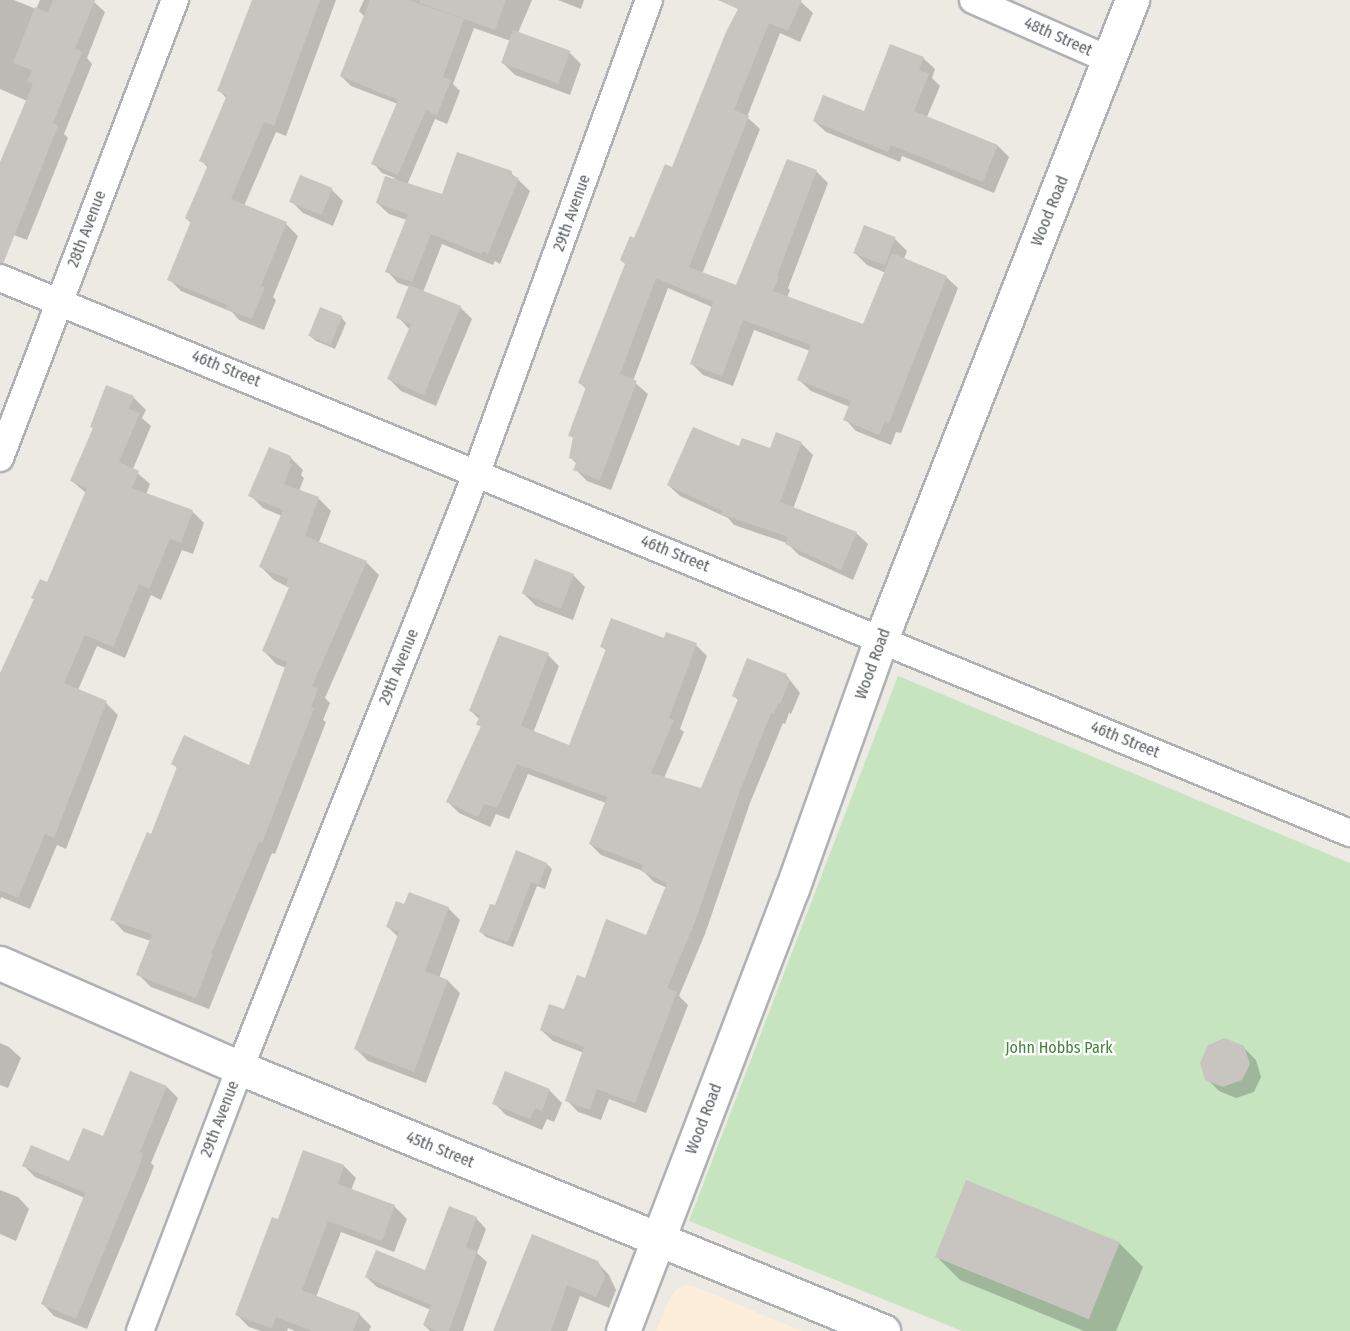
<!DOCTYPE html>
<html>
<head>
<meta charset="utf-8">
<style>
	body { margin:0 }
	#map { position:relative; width:1350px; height:1331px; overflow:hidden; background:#ede9e3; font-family:"Fira Sans Condensed",sans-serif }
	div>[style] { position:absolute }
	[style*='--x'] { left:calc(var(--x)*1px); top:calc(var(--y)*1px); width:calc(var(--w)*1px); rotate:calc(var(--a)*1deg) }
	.commercial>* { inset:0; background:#fceeda }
	.green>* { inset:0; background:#c7e4c1 }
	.shadow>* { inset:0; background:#0003 }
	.building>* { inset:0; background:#c8c4c0; transform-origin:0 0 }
	.roads { filter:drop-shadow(2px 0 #afb2b5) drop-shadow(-2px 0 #afb2b5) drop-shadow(0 2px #afb2b5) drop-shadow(0 -2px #afb2b5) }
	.street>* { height:26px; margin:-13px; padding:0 13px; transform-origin:13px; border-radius:13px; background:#fff }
	.secondary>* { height:33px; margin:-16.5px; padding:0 16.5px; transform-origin:16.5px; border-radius:16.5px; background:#fff }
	span { translate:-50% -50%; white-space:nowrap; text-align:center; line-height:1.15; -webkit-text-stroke:4.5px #fff; paint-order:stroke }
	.street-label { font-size:16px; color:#5b6063 }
	.park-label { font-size:16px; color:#43843a }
</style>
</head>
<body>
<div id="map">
	<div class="commercial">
		<i style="clip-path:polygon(684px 1285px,693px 1286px,802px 1331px,656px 1331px,669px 1300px,676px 1290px)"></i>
	</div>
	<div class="green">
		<i style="clip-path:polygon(898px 676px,1350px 863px,1350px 1331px,962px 1331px,689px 1221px)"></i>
	</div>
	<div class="shadow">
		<i style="clip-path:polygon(0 0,14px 0,36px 9px,40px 0,92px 0,105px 12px,87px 58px,92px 64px,64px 134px,68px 138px,27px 240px,0 230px,0 166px,27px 101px,0 89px)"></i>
		<i style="clip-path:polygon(253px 0,336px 0,286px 136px,276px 132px,244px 206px,286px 224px,298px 236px,273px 297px,276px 300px,264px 330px,239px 320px,232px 312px,181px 291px,169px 279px,192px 224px,186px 218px,208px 168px,201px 160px,227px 99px,219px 90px)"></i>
		<i style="clip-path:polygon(364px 0,532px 0,518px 33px,569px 52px,581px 64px,570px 95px,515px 75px,503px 63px,511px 41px,474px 28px,453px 84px,460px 91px,447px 124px,435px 119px,407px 185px,443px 196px,511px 173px,530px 191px,500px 264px,495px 261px,493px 265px,442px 244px,423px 292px,460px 307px,472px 319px,436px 406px,401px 391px,389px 379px,410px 330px,398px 317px,410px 287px,398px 283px,387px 271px,407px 220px,389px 214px,377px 203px,395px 178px,382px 173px,373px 163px,398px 104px,351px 86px,341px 76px,365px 17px,359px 11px)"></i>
		<i style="clip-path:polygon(558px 0,584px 0,581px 9px)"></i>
		<i style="clip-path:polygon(743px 0,799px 0,813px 13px,800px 42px,780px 33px,747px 117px,760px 129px,702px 274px,737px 287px,788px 161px,817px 172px,828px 183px,788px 288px,790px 290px,787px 298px,864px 326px,886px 273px,867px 265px,855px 253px,895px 239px,907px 251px,904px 259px,946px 277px,958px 288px,901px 433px,896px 432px,891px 445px,856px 431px,845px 419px,850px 407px,811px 391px,799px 380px,810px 351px,754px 330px,733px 386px,703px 375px,691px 363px,712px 307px,668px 288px,633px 381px,648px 394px,611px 490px,587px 481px,575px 469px,577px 464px,570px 457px,574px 439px,570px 435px,587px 390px,580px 383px,635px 240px,673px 169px)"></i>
		<i style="clip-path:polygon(923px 58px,935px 69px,932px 78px,940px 86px,927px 117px,998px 146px,1009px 157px,994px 193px,902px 156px,900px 162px,826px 132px,814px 121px,865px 113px)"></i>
		<i style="clip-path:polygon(331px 189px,343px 201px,333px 226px,303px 213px,291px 201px)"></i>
		<i style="clip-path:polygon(341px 317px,346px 323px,335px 349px,316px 341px,310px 336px)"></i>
		<i style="clip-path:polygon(107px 387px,134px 398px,146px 410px,142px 418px,151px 426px,133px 469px,150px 484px,146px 495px,192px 511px,204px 523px,193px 554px,182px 550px,161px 600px,151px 595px,125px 658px,97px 646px,78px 690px,106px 703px,118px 715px,66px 849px,57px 845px,30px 909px,1px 897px,0 900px,0 678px,48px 584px,86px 493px,72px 481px,94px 428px)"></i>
		<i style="clip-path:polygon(801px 443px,813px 455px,793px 509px,856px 533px,868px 544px,853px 580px,799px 555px,787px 543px,734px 525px,728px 518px,680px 496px,668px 485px,740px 448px,771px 449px)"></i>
		<i style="clip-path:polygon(290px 457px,303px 470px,301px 475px,304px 478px,299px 491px,319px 499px,331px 511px,319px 542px,366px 562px,379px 575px,325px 698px,330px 703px,323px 720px,326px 722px,275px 854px,272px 853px,209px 1009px,151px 987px,138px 974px,151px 941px,124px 932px,112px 919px,152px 836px,178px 769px,173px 764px,250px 767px,286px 668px,276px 664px,264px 651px,290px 588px,274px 580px,261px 567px,282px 516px,263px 508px,250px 495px)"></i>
		<i style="clip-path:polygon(573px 575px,585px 587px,573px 620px,536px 606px,524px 594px)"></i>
		<i style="clip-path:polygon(665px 640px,696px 645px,707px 656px,680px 729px,684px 732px,664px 778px,702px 790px,739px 701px,734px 696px,786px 675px,800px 693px,791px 714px,789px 713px,785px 724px,783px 723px,750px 803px,705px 934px,679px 996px,688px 1005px,646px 1113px,609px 1099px,601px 1120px,578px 1112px,567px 1100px,584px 1053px,553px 1041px,541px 1030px,564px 1011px,586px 980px,647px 937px,667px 888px,654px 882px,643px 871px,601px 855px,590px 844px,606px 803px,528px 774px,509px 819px,496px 814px,490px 827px,459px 813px,448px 802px,482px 728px,478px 724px,480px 720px,471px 711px,548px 655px,559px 666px,533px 733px,570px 747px,607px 651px,602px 647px)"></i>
		<i style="clip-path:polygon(547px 864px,552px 869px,545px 889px,537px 886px,513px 947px,486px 937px,481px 932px,496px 907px)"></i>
		<i style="clip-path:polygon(448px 908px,460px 920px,439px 978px,448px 981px,460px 993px,426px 1083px,368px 1061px,356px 1049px,398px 937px,388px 927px)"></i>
		<i style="clip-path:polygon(0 1043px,9px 1047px,21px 1058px,8px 1088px,0 1085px)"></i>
		<i style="clip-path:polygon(1243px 1047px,1256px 1060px,1261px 1077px,1254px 1092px,1236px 1098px,1219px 1091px,1207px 1079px)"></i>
		<i style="clip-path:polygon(506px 1073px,550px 1091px,562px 1103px,554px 1122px,547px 1119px,542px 1130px,506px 1115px,494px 1103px)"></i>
		<i style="clip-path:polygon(167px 1087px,178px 1098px,151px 1163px,154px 1166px,151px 1174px,87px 1329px,54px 1316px,43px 1304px,85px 1198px,35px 1177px,24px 1166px,70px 1163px)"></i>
		<i style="clip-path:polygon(304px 1152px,344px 1166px,356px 1178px,351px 1190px,395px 1207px,407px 1219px,394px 1252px,341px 1232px,316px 1297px,359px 1314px,371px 1326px,369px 1331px,295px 1331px,288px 1328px,287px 1331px,261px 1331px,249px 1327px,237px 1315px,279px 1221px)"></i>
		<i style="clip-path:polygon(0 1190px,18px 1197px,29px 1209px,16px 1241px,0 1234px)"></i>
		<i style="clip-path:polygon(476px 1218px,486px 1229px,477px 1253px,487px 1262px,463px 1331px,430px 1331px,424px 1325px,431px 1310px,377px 1287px,366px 1277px,426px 1272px)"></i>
		<i style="clip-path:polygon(1119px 1243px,1143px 1267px,1116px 1331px,1084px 1331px,960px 1280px,936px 1256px)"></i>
		<i style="clip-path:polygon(597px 1262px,609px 1275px,616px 1290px,609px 1308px,580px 1296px,567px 1331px,495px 1331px)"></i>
	</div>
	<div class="building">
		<i style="clip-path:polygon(53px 0,95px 0,75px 49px,82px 52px,53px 123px,58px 126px,3px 264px,0 263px,0 162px,33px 84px,27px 82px,32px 70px,13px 63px,35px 7px,48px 13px)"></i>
		<i style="clip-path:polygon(252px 0,320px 0,274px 126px,264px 122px,231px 199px,287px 222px,261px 286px,265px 287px,252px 319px,226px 309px,227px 305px,167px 280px,191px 221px,185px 218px,208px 165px,199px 161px,227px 95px,217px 91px)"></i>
		<i style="clip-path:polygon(370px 0,408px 0,464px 19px,443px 77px,451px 80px,437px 115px,426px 110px,398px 175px,371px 164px,398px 100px,340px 76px)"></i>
		<i style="clip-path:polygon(420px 0,506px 0,495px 30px,420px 3px)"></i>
		<i style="clip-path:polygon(718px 0,802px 0,788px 31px,769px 23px,734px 110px,749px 116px,689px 267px,736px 285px,787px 159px,817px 170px,777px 276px,779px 277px,773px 291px,863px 324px,892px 253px,947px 276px,889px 423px,885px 421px,879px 435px,843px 420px,851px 401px,797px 380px,811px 345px,743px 320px,722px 376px,690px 364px,713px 302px,656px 278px,620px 374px,637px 381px,600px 480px,573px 470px,577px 461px,569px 458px,573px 437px,568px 436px,586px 387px,578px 383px,625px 264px,620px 260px,630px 236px,634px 238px,665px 164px,672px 167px,726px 32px,738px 9px)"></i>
		<i style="left:513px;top:30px;width:61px;height:35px;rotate:20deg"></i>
		<i style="clip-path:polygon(890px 44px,924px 57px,919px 70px,929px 74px,914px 111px,998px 145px,983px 182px,891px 145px,888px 152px,813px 121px,823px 95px,864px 111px)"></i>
		<i style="clip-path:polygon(457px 152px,512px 171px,511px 175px,519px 178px,488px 254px,483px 251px,481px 254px,431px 234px,412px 282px,385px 272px,408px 214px,376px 203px,385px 176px,442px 194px)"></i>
		<i style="left:300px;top:175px;width:35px;height:29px;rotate:22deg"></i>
		<i style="left:864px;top:225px;width:34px;height:30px;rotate:21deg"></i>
		<i style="clip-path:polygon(409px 285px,461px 306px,424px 395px,387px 379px,411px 324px,396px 318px)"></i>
		<i style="left:320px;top:307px;width:24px;height:31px;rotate:22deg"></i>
		<i style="clip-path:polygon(106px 385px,134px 396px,129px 409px,140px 413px,119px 462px,139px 471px,132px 488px,193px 510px,181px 543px,170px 539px,149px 589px,139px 584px,113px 647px,85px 635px,64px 683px,107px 701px,54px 838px,45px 834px,18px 898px,0 890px,0 673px,34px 599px,31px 598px,40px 579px,47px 582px,87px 488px,70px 481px,93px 428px,90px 427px)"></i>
		<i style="clip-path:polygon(693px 427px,739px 446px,742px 438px,770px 448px,776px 432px,802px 442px,780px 502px,857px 532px,841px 570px,785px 544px,788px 537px,721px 514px,722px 511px,667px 485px)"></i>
		<i style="clip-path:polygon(269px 447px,291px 456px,289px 463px,292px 464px,284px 484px,319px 497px,305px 536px,367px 561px,312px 686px,318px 689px,311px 707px,314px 708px,262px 843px,259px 842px,211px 954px,213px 954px,196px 998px,136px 975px,152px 934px,110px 920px,147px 832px,151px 834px,177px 767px,171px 764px,184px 735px,249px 765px,287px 662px,262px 651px,289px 587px,285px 586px,288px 579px,259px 567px,283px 510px,248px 496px)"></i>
		<i style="left:535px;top:559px;width:42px;height:37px;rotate:21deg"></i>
		<i style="clip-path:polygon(611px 618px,664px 638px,666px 632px,697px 643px,669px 718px,674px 720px,651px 773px,701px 788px,738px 699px,732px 696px,747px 658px,787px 674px,785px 678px,790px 680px,780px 704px,778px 703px,774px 714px,771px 713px,740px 791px,695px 922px,667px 988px,677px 992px,635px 1103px,597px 1089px,590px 1110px,565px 1101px,584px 1047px,540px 1030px,549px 1004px,564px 1009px,577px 975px,585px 978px,606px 919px,646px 935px,667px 883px,641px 871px,643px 865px,589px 844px,607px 797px,517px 764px,497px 808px,484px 804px,478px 817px,446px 802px,481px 726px,476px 725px,480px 715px,469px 711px,499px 635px,549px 653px,521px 726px,569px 745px,606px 649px,600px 647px)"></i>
		<i style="clip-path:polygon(516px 850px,547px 863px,539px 885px,531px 882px,508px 942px,479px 932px,490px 904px,495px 905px)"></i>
		<i style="clip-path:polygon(409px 892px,449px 907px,425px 971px,448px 980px,414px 1072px,354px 1049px,399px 932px,386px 927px,396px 901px,404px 904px)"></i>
		<i style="clip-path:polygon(1225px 1038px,1244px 1046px,1250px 1064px,1242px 1080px,1223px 1087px,1205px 1080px,1200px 1063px,1208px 1045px)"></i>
		<i style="clip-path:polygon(130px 1071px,167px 1086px,140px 1152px,143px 1153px,141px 1162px,76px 1319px,41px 1304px,85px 1193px,22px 1166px,31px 1145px,69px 1161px,83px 1128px,103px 1136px)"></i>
		<i style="clip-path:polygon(505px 1071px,550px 1089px,542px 1111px,535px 1108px,530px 1119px,492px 1104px)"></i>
		<i style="clip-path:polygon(303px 1150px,344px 1165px,338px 1184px,395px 1205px,382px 1241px,328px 1221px,302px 1290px,360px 1313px,353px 1331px,312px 1331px,276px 1317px,272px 1328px,235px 1315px,272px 1217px,278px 1219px)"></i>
		<i style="left:966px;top:1180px;width:166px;height:83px;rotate:22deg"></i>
		<i style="clip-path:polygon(449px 1206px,477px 1217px,466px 1247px,477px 1251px,449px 1331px,436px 1331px,423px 1325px,431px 1305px,365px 1277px,376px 1250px,425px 1270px)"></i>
		<i style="clip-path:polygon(532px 1234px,598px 1261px,605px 1277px,596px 1297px,567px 1285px,551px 1331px,493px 1331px)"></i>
	</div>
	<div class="roads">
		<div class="street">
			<i style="--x:973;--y:0;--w:150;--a:23.7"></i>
			<i style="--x:0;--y:278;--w:1460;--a:22.35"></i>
			<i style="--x:0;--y:458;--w:490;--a:-69.1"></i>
			<i style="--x:140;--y:1331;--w:281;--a:-69.2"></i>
			<i style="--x:240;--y:1068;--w:641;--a:-68.31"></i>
			<i style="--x:477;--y:472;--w:502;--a:-69.98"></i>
		</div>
		<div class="secondary">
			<i style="--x:0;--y:963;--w:262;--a:23.6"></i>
			<i style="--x:240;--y:1068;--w:695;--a:22.25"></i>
			<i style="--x:623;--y:1331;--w:473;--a:-69.1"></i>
			<i style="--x:792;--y:889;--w:265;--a:-70.4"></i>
			<i style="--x:881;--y:639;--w:687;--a:-68.56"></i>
		</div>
	</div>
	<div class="street-label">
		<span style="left:1058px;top:37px;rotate:24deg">48th Street</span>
		<span style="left:1050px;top:211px;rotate:-68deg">Wood Road</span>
		<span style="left:572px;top:213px;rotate:-70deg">29th Avenue</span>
		<span style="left:87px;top:229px;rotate:-69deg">28th Avenue</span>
		<span style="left:226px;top:369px;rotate:22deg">46th Street</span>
		<span style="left:675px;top:554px;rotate:22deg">46th Street</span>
		<span style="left:873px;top:664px;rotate:-70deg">Wood Road</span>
		<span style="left:399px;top:667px;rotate:-68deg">29th Avenue</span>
		<span style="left:1125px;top:740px;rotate:22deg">46th Street</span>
		<span style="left:220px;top:1119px;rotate:-69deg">29th Avenue</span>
		<span style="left:704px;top:1119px;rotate:-69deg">Wood Road</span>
		<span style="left:440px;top:1150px;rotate:22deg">45th Street</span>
	</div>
	<div class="park-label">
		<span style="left:1059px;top:1048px">John Hobbs Park</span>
	</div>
</div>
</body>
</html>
